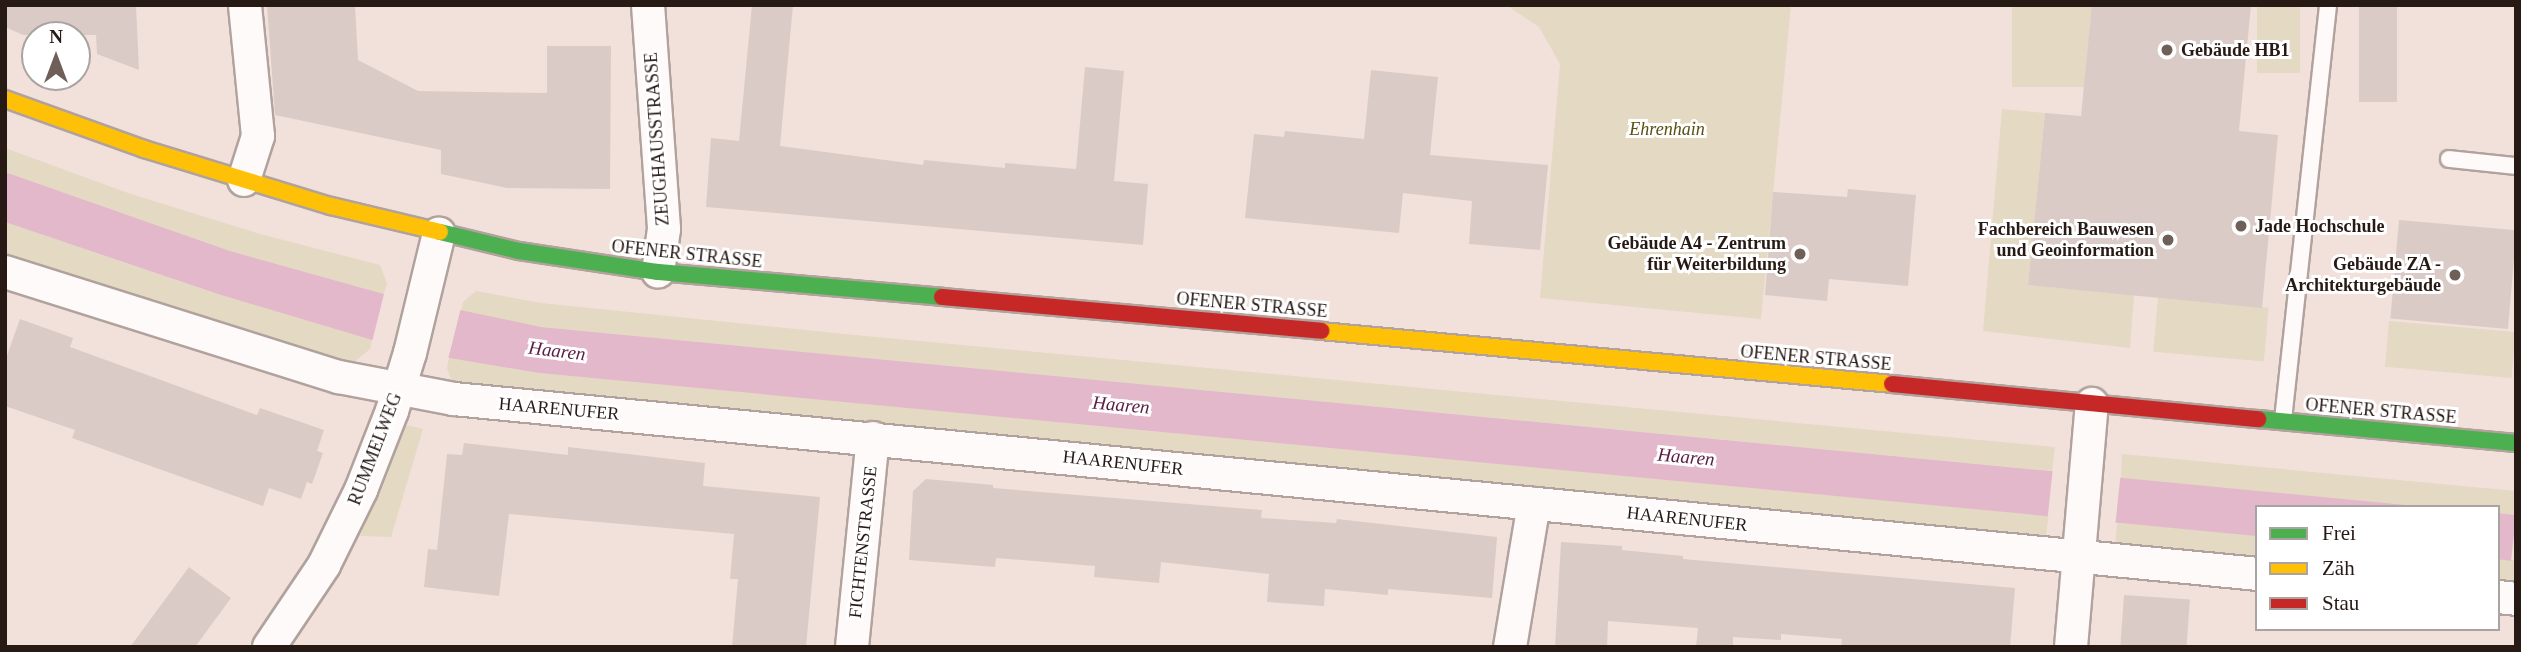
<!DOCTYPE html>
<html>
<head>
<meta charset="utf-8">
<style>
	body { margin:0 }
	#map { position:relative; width:2521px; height:652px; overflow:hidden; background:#f2e1da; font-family:Georgia,serif }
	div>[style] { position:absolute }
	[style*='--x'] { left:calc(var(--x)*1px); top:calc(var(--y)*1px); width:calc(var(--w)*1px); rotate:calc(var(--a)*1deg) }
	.green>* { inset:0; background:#e4d9c2; transform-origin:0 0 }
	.water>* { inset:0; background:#e2b8ca; transform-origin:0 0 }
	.pier>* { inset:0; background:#f2e1da; transform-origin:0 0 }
	.building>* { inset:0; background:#dacbc7; transform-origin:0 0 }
	.roads { filter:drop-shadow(2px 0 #b1a29d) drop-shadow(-2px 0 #b1a29d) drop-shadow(0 2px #b1a29d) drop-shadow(0 -2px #b1a29d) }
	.lane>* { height:16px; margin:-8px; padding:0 8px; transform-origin:8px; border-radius:8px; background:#fdfaf9 }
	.street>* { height:32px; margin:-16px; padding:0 16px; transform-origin:16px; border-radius:16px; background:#fdfaf9 }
	.fast>* { height:16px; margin:-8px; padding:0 8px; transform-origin:8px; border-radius:8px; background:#4caf50 }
	.slow>* { height:16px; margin:-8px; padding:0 8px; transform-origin:8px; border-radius:8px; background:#ffc107 }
	.jam>* { height:16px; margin:-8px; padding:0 8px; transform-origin:8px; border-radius:8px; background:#c62828 }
	.dots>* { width:19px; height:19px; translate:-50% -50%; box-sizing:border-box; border:4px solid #fff; border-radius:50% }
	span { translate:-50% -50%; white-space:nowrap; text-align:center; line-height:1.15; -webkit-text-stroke:6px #fff; paint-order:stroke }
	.poi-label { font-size:18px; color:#271914; font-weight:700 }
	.left { translate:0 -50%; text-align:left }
	.right { translate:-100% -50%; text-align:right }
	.park-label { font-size:18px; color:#594f0f; font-style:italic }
	.street-label { font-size:18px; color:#271914 }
	.water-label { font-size:19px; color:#5a1d43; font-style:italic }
	.frame { position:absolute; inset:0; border:7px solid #271914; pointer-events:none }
	.legend { position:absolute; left:2255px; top:505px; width:245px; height:126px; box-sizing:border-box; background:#fff; border:2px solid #a9a3a1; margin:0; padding:9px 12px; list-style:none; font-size:21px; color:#271914 }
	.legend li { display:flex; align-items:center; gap:14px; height:35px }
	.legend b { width:35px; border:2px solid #a9a3a1 }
	.north { position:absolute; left:21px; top:21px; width:70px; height:70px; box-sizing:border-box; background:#fff; border:2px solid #a9a3a1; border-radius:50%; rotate:0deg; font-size:19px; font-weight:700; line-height:28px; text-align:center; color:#271914 }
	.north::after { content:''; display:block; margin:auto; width:24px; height:32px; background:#6e5f59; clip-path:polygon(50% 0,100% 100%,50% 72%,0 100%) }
</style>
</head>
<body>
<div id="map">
	<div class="green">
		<i style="clip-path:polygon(1506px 5px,1791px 5px,1761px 319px,1540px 298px,1560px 64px,1539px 27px)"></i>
		<i style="left:2012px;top:5px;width:80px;height:82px"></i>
		<i style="left:2257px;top:5px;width:43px;height:68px"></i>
		<i style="clip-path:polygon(2002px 109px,2045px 113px,2028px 285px,2134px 295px,2130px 348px,1983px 331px)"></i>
		<i style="clip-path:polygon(5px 148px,128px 193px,260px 234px,380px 265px,387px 283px,384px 294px,230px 251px,5px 172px)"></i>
		<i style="clip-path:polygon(5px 222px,221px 295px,372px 340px,370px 349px,347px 368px,5px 258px)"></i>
		<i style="clip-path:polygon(476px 291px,541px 303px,844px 334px,2055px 447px,2052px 471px,541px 327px,461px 312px,463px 302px)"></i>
		<i style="left:2158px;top:298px;width:111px;height:54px;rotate:5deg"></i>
		<i style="left:2389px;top:321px;width:127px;height:46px;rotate:5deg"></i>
		<i style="clip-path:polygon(449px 358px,539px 373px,2049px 516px,2048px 521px,2045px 542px,454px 388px,447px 368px)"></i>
		<i style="clip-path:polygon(406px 425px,423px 429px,391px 537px,360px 536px)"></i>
		<i style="clip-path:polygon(2122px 454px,2516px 491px,2516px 515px,2498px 513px,2498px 507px,2428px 507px,2121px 478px)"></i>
		<i style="left:2117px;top:523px;width:141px;height:25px;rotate:5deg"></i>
		<i style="left:2498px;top:559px;width:18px;height:26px;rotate:3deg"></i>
	</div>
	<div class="water">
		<i style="clip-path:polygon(5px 172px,230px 251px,384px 294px,541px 327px,2428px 507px,2257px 507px,2257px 536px,539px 373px,449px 358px,372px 340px,221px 295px,5px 222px)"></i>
		<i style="left:2498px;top:513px;width:18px;height:46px;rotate:6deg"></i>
	</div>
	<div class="pier">
		<i style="left:385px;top:290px;width:78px;height:55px;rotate:14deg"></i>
		<i style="left:2053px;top:467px;width:68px;height:52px;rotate:6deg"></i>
	</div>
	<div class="building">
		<i style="clip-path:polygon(5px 5px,136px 5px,139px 70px,97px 54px,96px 35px,23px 35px,5px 27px)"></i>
		<i style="clip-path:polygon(267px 5px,355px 5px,358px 60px,418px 91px,547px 93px,547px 46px,611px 46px,610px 189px,507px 188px,441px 174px,441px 150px,275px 115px)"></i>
		<i style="clip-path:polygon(752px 5px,793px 5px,780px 146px,923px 165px,924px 160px,1005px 168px,1005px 163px,1076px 169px,1085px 67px,1124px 71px,1114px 181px,1148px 184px,1143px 245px,706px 207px,711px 138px,739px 141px)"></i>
		<i style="clip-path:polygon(2092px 5px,2251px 5px,2239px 131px,2278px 135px,2262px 308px,2028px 285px,2045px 113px,2081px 116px)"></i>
		<i style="left:2359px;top:5px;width:38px;height:97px"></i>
		<i style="clip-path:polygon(1371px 70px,1438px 77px,1430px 155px,1548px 165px,1540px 250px,1469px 244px,1472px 201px,1403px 193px,1399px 233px,1245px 218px,1254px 134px,1284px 137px,1285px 131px,1364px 139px)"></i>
		<i style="clip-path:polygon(1848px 189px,1916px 195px,1908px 286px,1829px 279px,1827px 301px,1765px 295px,1773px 192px,1847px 197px)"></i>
		<i style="left:2399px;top:220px;width:118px;height:99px;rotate:5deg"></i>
		<i style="clip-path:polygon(20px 319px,73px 338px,70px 347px,161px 380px,257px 415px,260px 408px,324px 430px,317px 451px,323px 453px,312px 484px,307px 482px,301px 499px,269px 488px,263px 506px,72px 438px,75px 430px,5px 406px,5px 361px)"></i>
		<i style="clip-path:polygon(464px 443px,568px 455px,568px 447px,705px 463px,703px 486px,820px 497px,806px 647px,732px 647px,738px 579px,730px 579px,734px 534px,509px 514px,499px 596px,424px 587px,428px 549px,437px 550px,447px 454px,462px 455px)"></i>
		<i style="clip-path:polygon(926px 479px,993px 485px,993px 488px,1262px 510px,1261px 518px,1336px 523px,1337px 519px,1497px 537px,1492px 598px,1388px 589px,1388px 595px,1325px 589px,1324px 606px,1267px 602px,1269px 574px,1161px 562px,1159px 583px,1094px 577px,1095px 566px,996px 558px,995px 567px,909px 560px,913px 491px)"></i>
		<i style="clip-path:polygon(1561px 542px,1622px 546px,1622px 550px,1683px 556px,1683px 559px,2015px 588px,2010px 647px,1841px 647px,1842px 639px,1781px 634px,1781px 640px,1733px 637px,1733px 647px,1696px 647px,1698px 628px,1608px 621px,1607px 647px,1555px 647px)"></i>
		<i style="clip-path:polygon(189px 567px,231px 598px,195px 647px,130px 647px)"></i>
		<i style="left:2124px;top:595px;width:66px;height:52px;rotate:4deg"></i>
	</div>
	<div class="roads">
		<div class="lane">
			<i style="--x:2449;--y:159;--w:67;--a:6"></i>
			<i style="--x:2283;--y:420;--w:417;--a:-83.8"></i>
		</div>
		<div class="street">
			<i style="--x:648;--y:5;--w:225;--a:85.9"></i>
			<i style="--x:664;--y:229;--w:43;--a:97.9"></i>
			<i style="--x:244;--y:180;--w:46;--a:-72.3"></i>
			<i style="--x:258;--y:136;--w:132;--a:-95.7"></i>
			<i style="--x:5;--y:272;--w:350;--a:17.5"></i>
			<i style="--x:339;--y:377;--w:117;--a:10.8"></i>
			<i style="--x:454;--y:399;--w:1811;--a:5.54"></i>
			<i style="--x:2498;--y:597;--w:18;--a:6"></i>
			<i style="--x:269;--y:647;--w:99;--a:-56.1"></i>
			<i style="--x:324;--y:565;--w:84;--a:-63.7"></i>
			<i style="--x:361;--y:490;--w:85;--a:-68.6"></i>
			<i style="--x:392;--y:411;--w:61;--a:-72.8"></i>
			<i style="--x:410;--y:353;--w:123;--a:-76.4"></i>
			<i style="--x:852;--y:647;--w:210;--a:-84.3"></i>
			<i style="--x:1510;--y:647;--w:145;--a:-80.5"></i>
			<i style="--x:2071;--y:647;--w:244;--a:-85.1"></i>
		</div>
		<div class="fast">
			<i style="--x:440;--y:232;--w:81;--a:13.5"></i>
			<i style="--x:519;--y:251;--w:141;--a:8.6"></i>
			<i style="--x:658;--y:272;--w:285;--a:5"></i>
			<i style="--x:2258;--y:419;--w:259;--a:5.3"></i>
		</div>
		<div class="slow">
			<i style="--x:5;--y:99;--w:148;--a:19.8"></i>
			<i style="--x:144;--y:149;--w:195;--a:17"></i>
			<i style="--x:331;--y:206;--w:112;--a:13.4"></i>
			<i style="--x:1321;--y:331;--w:573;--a:5.3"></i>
		</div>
		<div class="jam">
			<i style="--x:942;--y:297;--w:381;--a:5.1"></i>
			<i style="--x:1892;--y:384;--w:368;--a:5.5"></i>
		</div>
	</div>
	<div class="dots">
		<i style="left:2167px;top:50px;background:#6e5f59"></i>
		<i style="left:2241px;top:226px;background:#6e5f59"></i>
		<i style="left:2168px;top:240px;background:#6e5f59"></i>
		<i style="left:1800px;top:254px;background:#6e5f59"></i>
		<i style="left:2455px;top:275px;background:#6e5f59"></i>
	</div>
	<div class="poi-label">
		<span class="left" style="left:2181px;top:50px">Gebäude HB1</span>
		<span class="left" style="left:2255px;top:226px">Jade Hochschule</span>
		<span class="right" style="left:2154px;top:240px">Fachbereich Bauwesen<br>und Geoinformation</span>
		<span class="right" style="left:1786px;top:254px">Gebäude A4 - Zentrum<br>für Weiterbildung</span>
		<span class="right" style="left:2441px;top:275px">Gebäude ZA -<br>Architekturgebäude</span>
	</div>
	<div class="park-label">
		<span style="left:1667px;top:129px">Ehrenhain</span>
	</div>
	<div class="street-label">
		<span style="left:657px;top:139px;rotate:-94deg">ZEUGHAUSSTRASSE</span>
		<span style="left:687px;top:254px;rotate:6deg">OFENER STRASSE</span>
		<span style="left:1252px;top:305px;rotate:5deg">OFENER STRASSE</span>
		<span style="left:1816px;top:358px;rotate:5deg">OFENER STRASSE</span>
		<span style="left:559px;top:409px;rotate:5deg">HAARENUFER</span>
		<span style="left:2381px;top:411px;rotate:5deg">OFENER STRASSE</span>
		<span style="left:375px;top:449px;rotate:-69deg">RUMMELWEG</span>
		<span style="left:1123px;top:463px;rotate:6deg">HAARENUFER</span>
		<span style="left:1687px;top:519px;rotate:6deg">HAARENUFER</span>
		<span style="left:863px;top:542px;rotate:-84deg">FICHTENSTRASSE</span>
	</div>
	<div class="water-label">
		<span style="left:557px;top:351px;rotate:7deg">Haaren</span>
		<span style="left:1121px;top:405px;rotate:5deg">Haaren</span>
		<span style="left:1686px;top:457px;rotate:5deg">Haaren</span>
	</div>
	<div class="frame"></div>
	<ul class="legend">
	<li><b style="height:9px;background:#4caf50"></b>Frei</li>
	<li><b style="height:9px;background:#ffc107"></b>Zäh</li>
	<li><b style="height:9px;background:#c62828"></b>Stau</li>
	</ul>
	<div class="north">N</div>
</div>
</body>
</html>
